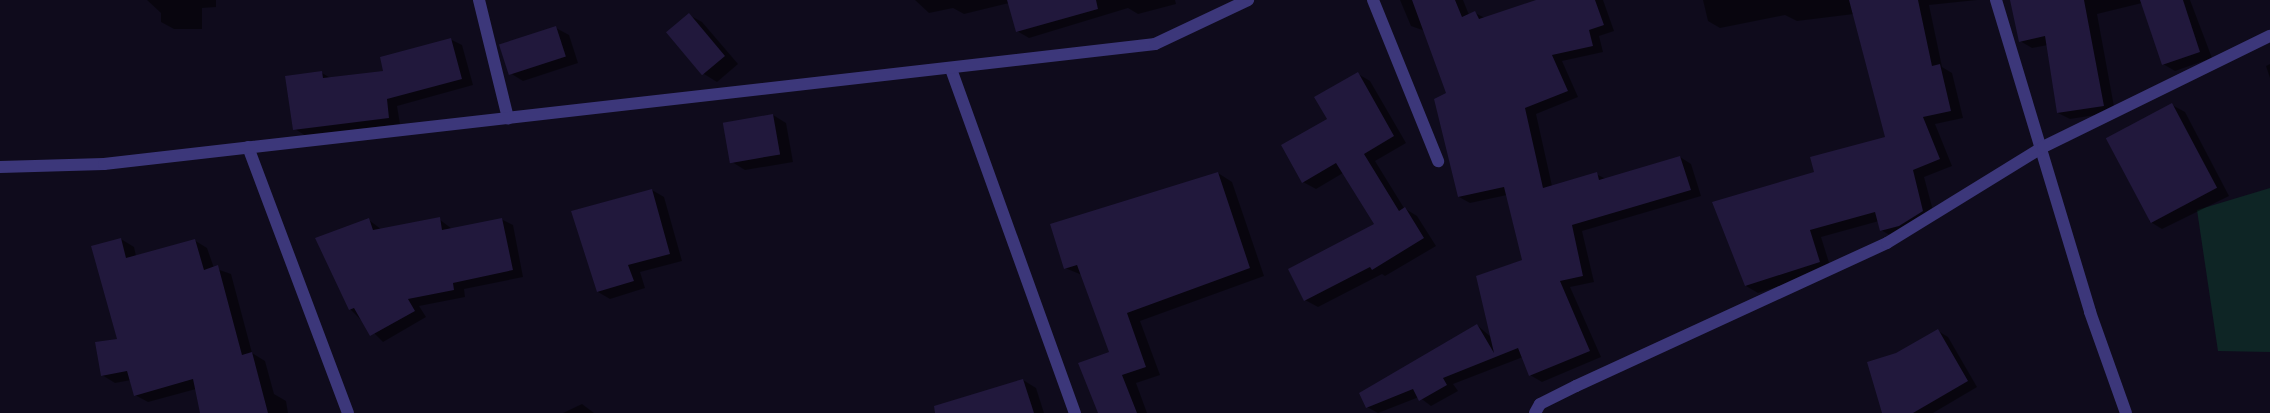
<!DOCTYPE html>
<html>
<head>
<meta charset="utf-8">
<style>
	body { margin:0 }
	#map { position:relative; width:2270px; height:413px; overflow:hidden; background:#0f0b1c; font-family:"DM Sans",sans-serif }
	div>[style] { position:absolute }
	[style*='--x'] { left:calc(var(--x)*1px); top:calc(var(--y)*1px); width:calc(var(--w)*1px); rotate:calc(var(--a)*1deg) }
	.green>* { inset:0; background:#0e2525 }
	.shadow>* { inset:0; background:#0007 }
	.building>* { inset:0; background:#21183c; transform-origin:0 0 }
	.street>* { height:12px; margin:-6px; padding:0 6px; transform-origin:6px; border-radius:6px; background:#3c377a }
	span { translate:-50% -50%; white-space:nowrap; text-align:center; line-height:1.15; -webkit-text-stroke:4.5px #0f0b1c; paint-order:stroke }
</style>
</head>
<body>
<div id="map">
	<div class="green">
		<i style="clip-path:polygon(2270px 188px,2270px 352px,2218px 351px,2197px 210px)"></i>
	</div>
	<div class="shadow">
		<i style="clip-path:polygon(147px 0,216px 0,216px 7px,202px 8px,202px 29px,174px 29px,161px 22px,161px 13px)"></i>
		<i style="clip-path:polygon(915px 0,1175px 0,1176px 4px,1138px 14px,1128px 8px,1029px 38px,1017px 31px,1009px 3px,964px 14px,953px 8px,929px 13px)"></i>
		<i style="clip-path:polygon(1400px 0,1463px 0,1469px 15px,1475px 13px,1485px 18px,1539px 0,1603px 0,1614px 31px,1599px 36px,1603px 52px,1562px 61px,1578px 97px,1536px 114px,1552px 186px,1596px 174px,1606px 179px,1680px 157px,1691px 164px,1701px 196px,1582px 231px,1594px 282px,1570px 287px,1601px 357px,1542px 382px,1530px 375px,1523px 357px,1453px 384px,1458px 391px,1431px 406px,1419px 397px,1378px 413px,1367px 407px,1477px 325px,1492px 338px,1524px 260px,1507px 195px,1470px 203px,1459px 197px,1447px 94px,1425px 31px,1411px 26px)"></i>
		<i style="clip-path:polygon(1703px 0,1977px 0,1929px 5px,1942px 67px,1952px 73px,1963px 118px,1935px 124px,1952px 166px,1924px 177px,1935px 218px,1893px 237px,1881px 230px,1879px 221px,1821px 237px,1831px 269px,1758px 293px,1746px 286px,1816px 173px,1887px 138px,1854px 14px,1797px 21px,1785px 15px,1720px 28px,1708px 21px)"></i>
		<i style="clip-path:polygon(2012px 0,2190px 0,2212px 58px,2175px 71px,2163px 64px,2142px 3px,2097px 14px,2115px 112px,2070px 119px,2058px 113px,2048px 45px,2032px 48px,2020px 41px)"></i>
		<i style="clip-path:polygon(689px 15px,702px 22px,738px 64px,717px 82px,704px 74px,668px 33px)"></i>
		<i style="clip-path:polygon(556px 28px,569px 35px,578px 63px,523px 81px,510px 73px)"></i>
		<i style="clip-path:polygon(450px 39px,462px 45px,473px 85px,397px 106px,400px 124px,306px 136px,295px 129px,322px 73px,332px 79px,384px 72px)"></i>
		<i style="clip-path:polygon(2270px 64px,2270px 78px,2266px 66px)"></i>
		<i style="clip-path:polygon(1358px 74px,1370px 81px,1406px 143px,1375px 161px,1404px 208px,1417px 216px,1436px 246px,1385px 276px,1382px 274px,1318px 307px,1305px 300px,1376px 224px,1343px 173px,1316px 189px,1303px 182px,1328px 119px)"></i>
		<i style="clip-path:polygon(2172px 105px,2185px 112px,2229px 196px,2162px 229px,2149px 221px)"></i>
		<i style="clip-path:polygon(773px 115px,786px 123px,793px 162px,745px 170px,732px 162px)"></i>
		<i style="clip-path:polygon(1218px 173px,1232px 182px,1264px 276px,1140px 321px,1160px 375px,1136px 383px,1147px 413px,1099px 413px,1111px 353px,1082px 275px,1065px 268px)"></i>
		<i style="clip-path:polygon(652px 190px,664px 197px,682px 261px,640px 272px,645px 288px,610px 299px,598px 292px,572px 211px)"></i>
		<i style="clip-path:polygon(439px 219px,452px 229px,501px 219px,513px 225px,523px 277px,464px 289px,465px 297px,419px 306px,426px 317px,383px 342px,350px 309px,369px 220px,382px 230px)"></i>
		<i style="clip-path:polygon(121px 239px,134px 247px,136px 256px,194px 240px,207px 248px,214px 268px,231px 274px,252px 353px,265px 361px,274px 394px,286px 401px,288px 413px,202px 413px,196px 389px,148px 402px,135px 395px,131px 380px,115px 383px,102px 375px,119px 340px)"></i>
		<i style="clip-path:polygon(1938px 331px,1948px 337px,1977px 387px,1933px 413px,1884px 413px,1897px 354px)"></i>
		<i style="clip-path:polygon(1023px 380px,1036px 388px,1044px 413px,938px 413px)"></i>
		<i style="clip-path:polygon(582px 404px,594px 413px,563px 413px)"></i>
	</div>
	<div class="building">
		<i style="clip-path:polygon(1007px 0,1096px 0,1098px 9px,1016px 32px)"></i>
		<i style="clip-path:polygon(1412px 0,1455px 0,1462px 17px,1475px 11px,1479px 19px,1536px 0,1595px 0,1604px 25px,1589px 30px,1593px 46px,1552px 55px,1568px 91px,1525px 108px,1543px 188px,1597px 172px,1599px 180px,1680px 156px,1691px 190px,1572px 225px,1583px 276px,1560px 281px,1590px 351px,1529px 376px,1518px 348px,1443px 378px,1447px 385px,1419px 401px,1413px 389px,1366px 408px,1359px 393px,1477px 324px,1494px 353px,1476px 276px,1522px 260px,1504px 187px,1458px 197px,1434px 99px,1446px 93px)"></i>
		<i style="clip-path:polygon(1849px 0,1918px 0,1932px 66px,1940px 64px,1951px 111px,1923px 117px,1940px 159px,1913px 170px,1923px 211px,1899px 226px,1880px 231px,1875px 212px,1810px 230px,1820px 262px,1745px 286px,1712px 202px,1814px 172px,1810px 157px,1885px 137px)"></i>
		<i style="clip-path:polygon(2010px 0,2084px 0,2104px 106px,2057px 113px,2045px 36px,2019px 42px)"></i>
		<i style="clip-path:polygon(2140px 0,2183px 0,2200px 52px,2162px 65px)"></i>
		<i style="left:689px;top:13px;width:56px;height:30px;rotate:50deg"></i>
		<i style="left:556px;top:26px;width:32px;height:60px;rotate:72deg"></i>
		<i style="clip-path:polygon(451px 38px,462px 79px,387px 99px,389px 118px,293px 130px,285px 76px,322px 71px,323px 78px,383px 71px,380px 57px)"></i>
		<i style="clip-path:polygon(1358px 72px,1394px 136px,1364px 154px,1399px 211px,1405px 207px,1424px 238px,1372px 270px,1370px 267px,1304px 301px,1288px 269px,1374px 224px,1336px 163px,1302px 183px,1281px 145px,1327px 119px,1314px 97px)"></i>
		<i style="left:2172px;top:103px;width:96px;height:75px;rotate:62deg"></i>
		<i style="left:773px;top:114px;width:41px;height:51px;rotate:80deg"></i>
		<i style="clip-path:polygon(1218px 172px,1250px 268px,1127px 313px,1146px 367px,1122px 375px,1137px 413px,1098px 413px,1078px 363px,1109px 352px,1077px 265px,1064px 269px,1050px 224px)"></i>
		<i style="clip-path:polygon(652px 189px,670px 254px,628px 265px,634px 281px,597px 292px,571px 211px)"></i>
		<i style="clip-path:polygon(440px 217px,442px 230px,502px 218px,513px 270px,453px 283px,454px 290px,408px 299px,415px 311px,370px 336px,354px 308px,349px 310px,315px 238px,369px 218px,373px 230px)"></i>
		<i style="clip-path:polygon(121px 238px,126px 258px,195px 239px,204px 270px,218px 265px,242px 355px,252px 352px,268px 413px,200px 413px,193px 379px,134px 396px,127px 371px,101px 376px,95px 342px,117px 339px,91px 246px)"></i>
		<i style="clip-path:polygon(1938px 329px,1968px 381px,1913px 413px,1882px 413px,1867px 362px,1896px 353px)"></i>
		<i style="clip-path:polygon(1023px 379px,1034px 413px,935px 413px,934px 406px)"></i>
	</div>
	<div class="street">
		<i style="--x:479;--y:0;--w:122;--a:76.2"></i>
		<i style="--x:1373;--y:0;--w:174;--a:68"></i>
		<i style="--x:1996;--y:0;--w:326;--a:73.2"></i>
		<i style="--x:2090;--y:312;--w:107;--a:70.4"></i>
		<i style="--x:951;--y:69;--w:366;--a:70.2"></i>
		<i style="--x:248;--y:147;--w:284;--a:69.4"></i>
		<i style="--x:0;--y:167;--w:104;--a:-1.7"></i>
		<i style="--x:104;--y:164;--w:1058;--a:-6.51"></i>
		<i style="--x:1155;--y:44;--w:103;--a:-25.3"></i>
		<i style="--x:1535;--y:413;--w:10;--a:-61"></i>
		<i style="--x:1540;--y:404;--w:40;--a:-26.6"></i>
		<i style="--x:1576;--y:386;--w:342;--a:-24.7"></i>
		<i style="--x:1887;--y:243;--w:183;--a:-31.6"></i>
		<i style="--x:2043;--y:147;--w:253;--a:-26.1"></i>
	</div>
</div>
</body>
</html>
